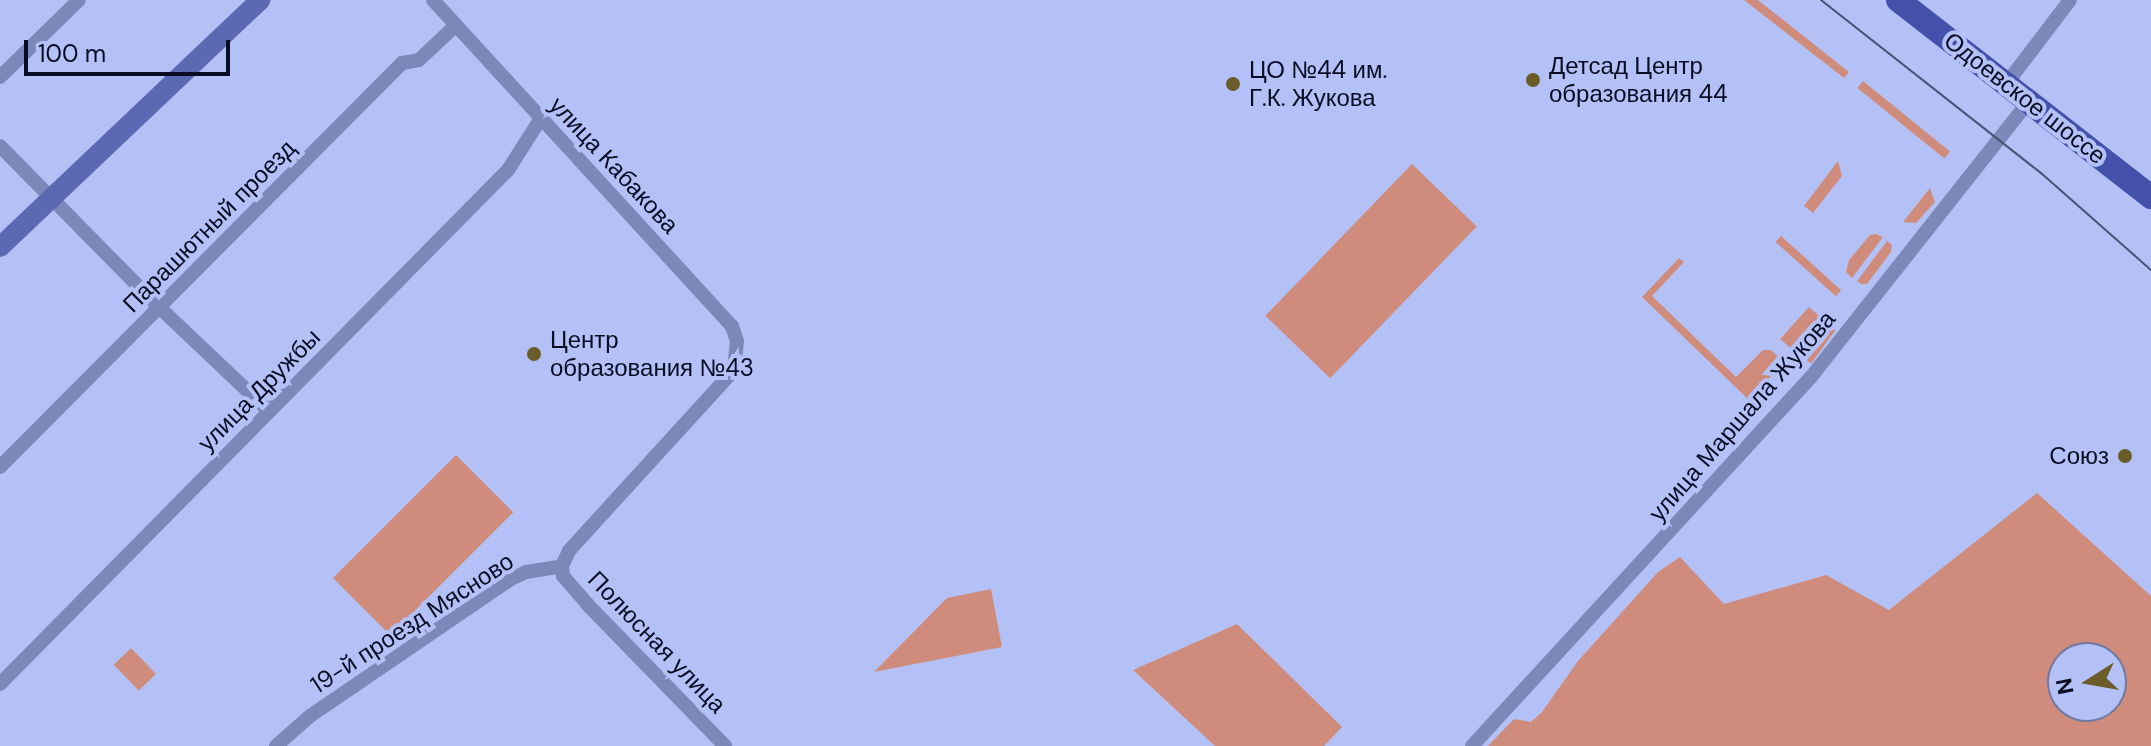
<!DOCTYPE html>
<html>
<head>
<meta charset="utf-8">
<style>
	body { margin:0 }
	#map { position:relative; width:2151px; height:746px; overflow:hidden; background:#b4c1f7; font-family:"DM Sans",sans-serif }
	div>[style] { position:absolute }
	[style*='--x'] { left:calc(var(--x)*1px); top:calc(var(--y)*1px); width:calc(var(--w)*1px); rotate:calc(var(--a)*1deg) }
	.green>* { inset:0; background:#cf8c7c; transform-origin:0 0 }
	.street>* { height:14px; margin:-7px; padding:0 7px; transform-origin:7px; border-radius:7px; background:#7c88b9 }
	.secondary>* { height:20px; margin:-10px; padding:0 10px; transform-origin:10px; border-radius:10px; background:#5a69b1 }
	.primary>* { height:24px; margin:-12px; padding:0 12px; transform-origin:12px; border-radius:12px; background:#4451aa }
	.tram>* { height:2px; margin:-1px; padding:0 1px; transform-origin:1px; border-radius:1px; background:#495174 }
	.dots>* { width:22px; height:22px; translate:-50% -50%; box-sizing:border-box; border:4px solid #b4c1f7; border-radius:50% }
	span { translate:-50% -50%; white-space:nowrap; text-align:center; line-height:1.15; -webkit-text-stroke:8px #b4c1f7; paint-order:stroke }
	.poi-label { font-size:24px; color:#090d24 }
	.left { translate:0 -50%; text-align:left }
	.right { translate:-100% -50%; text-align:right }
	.street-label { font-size:24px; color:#090d24 }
	.north { position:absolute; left:2047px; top:642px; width:80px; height:80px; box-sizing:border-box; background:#b4c1f7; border:2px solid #7079a3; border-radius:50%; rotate:259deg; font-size:22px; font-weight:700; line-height:32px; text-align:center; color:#090d24 }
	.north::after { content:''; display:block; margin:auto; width:28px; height:36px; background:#6b5c2a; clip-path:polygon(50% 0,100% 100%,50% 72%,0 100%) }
	.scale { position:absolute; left:24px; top:40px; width:206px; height:36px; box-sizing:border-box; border:4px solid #090d24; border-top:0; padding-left:10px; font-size:24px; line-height:28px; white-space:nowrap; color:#090d24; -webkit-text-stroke:6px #b4c1f7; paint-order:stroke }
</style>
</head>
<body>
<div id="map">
	<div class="green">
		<i style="clip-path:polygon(1744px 0,1758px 0,1849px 72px,1844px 78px)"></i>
		<i style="left:1863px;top:81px;width:112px;height:9px;rotate:39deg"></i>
		<i style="clip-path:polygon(1838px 161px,1842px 176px,1813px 213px,1804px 206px)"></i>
		<i style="left:1412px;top:164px;width:90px;height:211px;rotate:44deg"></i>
		<i style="clip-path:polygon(1930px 188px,1935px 202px,1916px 223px,1903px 222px)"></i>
		<i style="clip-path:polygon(1876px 234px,1883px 237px,1852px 278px,1846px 272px,1849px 260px,1870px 235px)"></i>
		<i style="left:1781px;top:236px;width:81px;height:8px;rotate:42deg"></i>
		<i style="clip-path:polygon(1887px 241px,1892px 245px,1891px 252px,1867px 284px,1861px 284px,1857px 281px)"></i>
		<i style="clip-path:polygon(1679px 258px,1684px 262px,1652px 296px,1736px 377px,1763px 350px,1771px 350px,1784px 362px,1749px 400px,1642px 297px)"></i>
		<i style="left:1809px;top:307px;width:15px;height:43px;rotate:42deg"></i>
		<i style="left:1824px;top:322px;width:14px;height:41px;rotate:36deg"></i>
		<i style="left:456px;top:455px;width:81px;height:174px;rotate:45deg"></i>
		<i style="clip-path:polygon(evenodd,2037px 493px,2151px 596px,2151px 746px,1488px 746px,1514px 719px,1531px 722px,1542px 712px,1578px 661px,1658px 572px,1680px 557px,1724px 604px,1826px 575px,1889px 610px,2037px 493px,2111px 658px,2111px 706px,2063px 706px,2063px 658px,2111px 658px)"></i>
		<i style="clip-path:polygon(991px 589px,1002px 647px,874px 672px,947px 598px)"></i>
		<i style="clip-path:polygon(1237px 624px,1342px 727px,1324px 746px,1215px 746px,1133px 670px)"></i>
		<i style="left:131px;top:648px;width:36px;height:24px;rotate:46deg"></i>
	</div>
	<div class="street">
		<i style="--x:433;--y:0;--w:442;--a:47.5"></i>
		<i style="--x:732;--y:326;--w:16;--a:72"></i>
		<i style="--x:737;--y:341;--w:29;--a:96"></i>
		<i style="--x:734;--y:370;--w:245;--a:132.4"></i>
		<i style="--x:569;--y:551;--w:17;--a:115"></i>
		<i style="--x:0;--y:77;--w:110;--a:-44.3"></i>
		<i style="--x:2007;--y:83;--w:104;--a:-52.8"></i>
		<i style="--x:0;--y:146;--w:228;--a:45.4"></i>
		<i style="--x:160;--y:308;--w:150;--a:43.4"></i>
		<i style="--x:0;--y:467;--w:570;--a:-45.14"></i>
		<i style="--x:402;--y:63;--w:17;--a:-10"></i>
		<i style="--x:419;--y:60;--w:50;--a:-43.4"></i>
		<i style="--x:562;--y:566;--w:10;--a:84"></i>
		<i style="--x:563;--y:576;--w:38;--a:49"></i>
		<i style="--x:588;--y:605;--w:197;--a:45.8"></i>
		<i style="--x:0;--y:684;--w:723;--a:-45.34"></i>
		<i style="--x:508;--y:170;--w:62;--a:-57.6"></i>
		<i style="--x:276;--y:746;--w:45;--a:-41.4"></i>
		<i style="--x:310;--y:716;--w:241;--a:-34.3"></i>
		<i style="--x:509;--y:580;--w:19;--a:-25"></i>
		<i style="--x:526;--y:572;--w:36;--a:-9"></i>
		<i style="--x:1472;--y:746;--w:501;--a:-47.43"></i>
		<i style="--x:1811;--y:377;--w:352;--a:-51.7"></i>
	</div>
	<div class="secondary">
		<i style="--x:0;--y:247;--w:359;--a:-43.5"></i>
	</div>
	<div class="primary">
		<i style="--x:1898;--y:0;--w:321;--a:37.9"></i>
	</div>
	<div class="tram">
		<i style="--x:1821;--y:0;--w:280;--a:38.2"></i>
		<i style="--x:2041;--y:173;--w:147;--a:41.4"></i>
	</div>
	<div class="dots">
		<i style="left:1533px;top:80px;background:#6b5c2a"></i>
		<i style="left:1233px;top:84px;background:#6b5c2a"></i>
		<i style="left:534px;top:354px;background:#6b5c2a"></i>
		<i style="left:2125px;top:456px;background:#6b5c2a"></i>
	</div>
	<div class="poi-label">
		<span class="left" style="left:1549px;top:80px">Детсад Центр<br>образования 44</span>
		<span class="left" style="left:1249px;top:84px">ЦО №44 им.<br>Г.К. Жукова</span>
		<span class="left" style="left:550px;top:354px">Центр<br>образования №43</span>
		<span class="right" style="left:2109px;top:456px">Союз</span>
	</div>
	<div class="street-label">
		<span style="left:2025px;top:98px;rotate:38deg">Одоевское шоссе</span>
		<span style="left:614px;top:165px;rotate:47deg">улица Кабакова</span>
		<span style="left:209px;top:226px;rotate:-45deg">Парашютный проезд</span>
		<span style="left:259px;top:390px;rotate:-45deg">улица Дружбы</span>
		<span style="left:1742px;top:416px;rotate:-49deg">улица Маршала Жукова</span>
		<span style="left:412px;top:623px;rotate:-33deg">19-й проезд Мясново</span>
		<span style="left:657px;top:642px;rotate:46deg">Полюсная улица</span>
	</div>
	<div class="north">N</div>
	<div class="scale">100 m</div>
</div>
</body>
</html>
